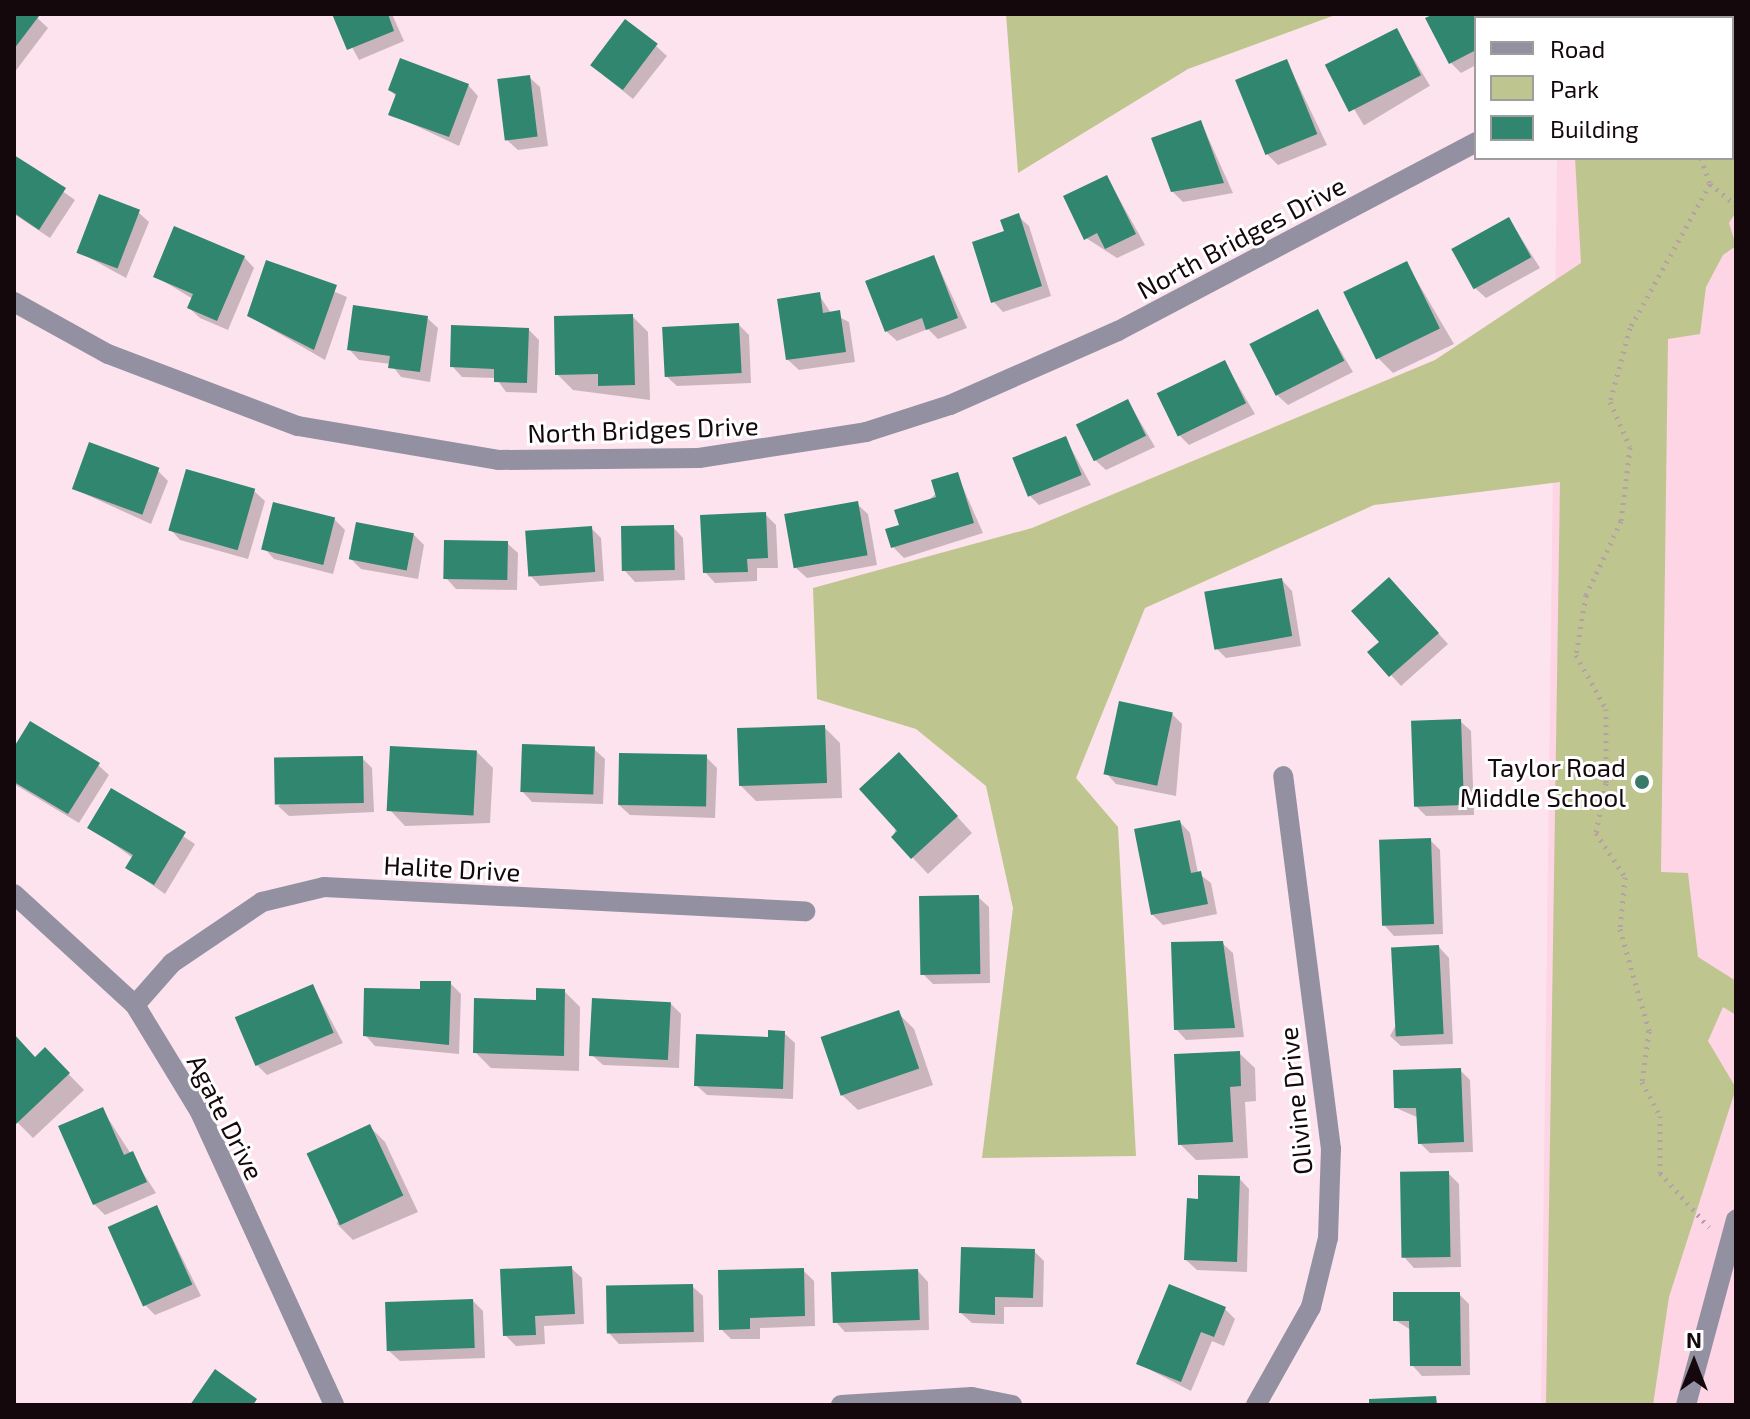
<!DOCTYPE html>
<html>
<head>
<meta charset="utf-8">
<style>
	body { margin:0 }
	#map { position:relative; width:1750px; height:1419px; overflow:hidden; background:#fde3ed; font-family:"Exo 2",sans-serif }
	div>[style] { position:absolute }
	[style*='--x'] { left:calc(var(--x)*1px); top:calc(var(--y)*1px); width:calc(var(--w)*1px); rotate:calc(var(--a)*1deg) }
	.built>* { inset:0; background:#fdd5e4 }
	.green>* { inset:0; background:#bfc58f }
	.shadow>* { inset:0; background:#0003; transform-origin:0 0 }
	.building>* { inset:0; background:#318670; transform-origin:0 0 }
	.path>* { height:5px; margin-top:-2.5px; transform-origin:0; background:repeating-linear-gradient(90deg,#b6a0a8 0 2px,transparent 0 8px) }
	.street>* { height:20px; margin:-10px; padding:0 10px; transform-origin:10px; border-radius:10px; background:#9391a1 }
	.dots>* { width:22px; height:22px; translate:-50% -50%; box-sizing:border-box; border:4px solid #fff; border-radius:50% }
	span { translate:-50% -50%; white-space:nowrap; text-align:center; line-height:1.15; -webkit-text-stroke:6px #fff; paint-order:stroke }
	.street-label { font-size:26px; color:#15080d }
	.poi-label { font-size:26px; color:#15080d }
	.right { translate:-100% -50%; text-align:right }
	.frame { position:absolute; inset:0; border:16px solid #15080d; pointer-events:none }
	.legend { position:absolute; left:1474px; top:16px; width:260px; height:144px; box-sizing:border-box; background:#fff; border:2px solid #a19c9e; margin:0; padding:10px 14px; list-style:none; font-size:24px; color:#15080d }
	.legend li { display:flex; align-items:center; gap:16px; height:40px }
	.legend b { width:40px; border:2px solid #a19c9e }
	.north { position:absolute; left:1654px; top:1323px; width:80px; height:80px; -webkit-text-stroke:6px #fff; paint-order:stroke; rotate:0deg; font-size:22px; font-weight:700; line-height:32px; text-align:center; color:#15080d }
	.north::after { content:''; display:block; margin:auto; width:28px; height:36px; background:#15080d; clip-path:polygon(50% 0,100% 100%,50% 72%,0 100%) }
</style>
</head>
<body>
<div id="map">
	<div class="built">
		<i style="clip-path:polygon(1736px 14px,1736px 1405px,1541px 1405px,1557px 158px,1732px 158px,1732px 18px,1559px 18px)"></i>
	</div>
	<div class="green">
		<i style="clip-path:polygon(1006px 14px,1338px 14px,1188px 69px,1018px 173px)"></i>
		<i style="clip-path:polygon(1544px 14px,1736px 14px,1736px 212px,1729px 223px,1736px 246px,1723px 255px,1706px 287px,1700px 334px,1668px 339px,1661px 872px,1688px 873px,1698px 957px,1736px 981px,1736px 1015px,1723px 1007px,1708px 1041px,1736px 1088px,1669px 1297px,1653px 1405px,1546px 1405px,1560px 482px,1374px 505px,1145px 608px,1076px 778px,1118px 827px,1136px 1156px,982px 1158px,1013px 908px,986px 786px,916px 729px,817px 699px,813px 588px,1032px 528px,1435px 360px,1581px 263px,1575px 158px,1732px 158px,1732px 18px)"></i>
	</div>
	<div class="shadow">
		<i style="clip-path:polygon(14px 14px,33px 14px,48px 28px,14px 73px)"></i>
		<i style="clip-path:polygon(334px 14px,392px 14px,404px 41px,359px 60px)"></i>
		<i style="clip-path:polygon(1438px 14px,1490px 14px,1476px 18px,1476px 65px,1461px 73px,1450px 62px)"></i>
		<i style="left:1397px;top:31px;width:64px;height:77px;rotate:59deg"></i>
		<i style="clip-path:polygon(656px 46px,667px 56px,633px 99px,603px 75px)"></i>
		<i style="clip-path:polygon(1287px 61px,1327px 145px,1278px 165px,1267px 154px)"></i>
		<i style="clip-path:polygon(529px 77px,540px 87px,548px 146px,518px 150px,507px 140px)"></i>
		<i style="clip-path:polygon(468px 85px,478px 96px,459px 146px,391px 114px,397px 97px,390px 90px)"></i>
		<i style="clip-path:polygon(1201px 122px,1233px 193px,1183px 202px,1172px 191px)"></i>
		<i style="clip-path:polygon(14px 157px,75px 200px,50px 238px,14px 214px)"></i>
		<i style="clip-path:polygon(1107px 177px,1145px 245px,1117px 258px,1086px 238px)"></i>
		<i style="clip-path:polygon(138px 212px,149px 222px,126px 278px,77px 251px)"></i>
		<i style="clip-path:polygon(1018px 216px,1029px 226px,1051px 296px,1003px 312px,993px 301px,1007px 233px)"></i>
		<i style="clip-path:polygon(1509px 219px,1540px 268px,1486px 298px,1475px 288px)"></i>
		<i style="clip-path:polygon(244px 257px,254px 268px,228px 330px,200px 318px,189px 308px,193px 299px,155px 276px)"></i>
		<i style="clip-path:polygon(934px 257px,967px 328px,938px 339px,928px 329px,897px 341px,886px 331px)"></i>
		<i style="clip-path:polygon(267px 263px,347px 297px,325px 360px,249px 316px)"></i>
		<i style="clip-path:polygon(1407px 264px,1454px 344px,1393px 373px,1378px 358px)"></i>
		<i style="clip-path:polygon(819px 295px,831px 313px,849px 322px,855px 362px,799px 370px,788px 360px)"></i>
		<i style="clip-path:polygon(1317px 311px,1353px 372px,1288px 405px,1277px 395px)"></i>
		<i style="clip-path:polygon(632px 316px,648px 332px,650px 400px,573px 390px,557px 374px)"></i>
		<i style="clip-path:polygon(427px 318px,438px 328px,430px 382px,401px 377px,391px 364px,359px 360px,349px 349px)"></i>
		<i style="clip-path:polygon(739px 325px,749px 335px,751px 383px,677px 386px,666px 376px)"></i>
		<i style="clip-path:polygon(529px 330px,539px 340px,537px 393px,506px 392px,496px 378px,462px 377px,452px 366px)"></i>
		<i style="clip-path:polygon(1225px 363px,1255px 414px,1189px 445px,1179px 435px)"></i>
		<i style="clip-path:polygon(1128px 401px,1155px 447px,1106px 470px,1095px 460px)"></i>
		<i style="clip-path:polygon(1066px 439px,1091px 485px,1039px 505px,1029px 495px)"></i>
		<i style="clip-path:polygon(157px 470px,168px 481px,151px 524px,74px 489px)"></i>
		<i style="clip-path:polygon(957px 474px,983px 533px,904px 558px,893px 547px,901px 526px)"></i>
		<i style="clip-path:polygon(254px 491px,265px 501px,248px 559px,180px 540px,170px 529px)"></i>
		<i style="clip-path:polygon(857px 504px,868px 514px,877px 565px,807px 578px,796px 568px)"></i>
		<i style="clip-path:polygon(766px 515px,776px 525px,778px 568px,757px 568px,757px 581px,715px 583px,705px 572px)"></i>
		<i style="clip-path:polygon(334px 519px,345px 530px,333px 574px,274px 559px,264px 548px)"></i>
		<i style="clip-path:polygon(673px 527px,683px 538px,685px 580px,635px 582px,625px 571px)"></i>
		<i style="clip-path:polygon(591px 528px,601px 538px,604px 581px,540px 586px,530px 575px)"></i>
		<i style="clip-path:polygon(413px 534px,424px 545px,418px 579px,361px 569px,351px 559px)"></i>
		<i style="clip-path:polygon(507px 543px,518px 553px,517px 590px,456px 589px,446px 578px)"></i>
		<i style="clip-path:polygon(1282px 580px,1292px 591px,1301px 646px,1226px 658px,1215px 647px)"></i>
		<i style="clip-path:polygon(1399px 590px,1448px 644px,1401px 686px,1370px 652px,1382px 642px)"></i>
		<i style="clip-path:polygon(1172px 714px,1182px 724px,1176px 796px,1116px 784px,1106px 773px)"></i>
		<i style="clip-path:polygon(1460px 721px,1471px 731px,1474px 815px,1426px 816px,1416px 806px)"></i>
		<i style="clip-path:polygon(824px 727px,840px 743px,842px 798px,756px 801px,740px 785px)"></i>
		<i style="clip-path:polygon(594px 749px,605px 759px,603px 804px,532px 802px,522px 791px)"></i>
		<i style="clip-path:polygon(14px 751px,98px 765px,109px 775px,79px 823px,14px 784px)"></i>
		<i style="clip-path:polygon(477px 752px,493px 768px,490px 823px,405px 826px,390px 810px)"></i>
		<i style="clip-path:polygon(706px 757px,717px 768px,715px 818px,630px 815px,619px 805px)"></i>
		<i style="clip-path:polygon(362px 758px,372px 768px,374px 812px,289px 816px,278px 806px)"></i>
		<i style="clip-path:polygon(915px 770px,972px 833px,928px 874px,893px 837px)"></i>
		<i style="clip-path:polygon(112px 790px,195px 844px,165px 894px,128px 868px,133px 858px,90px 827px)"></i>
		<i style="clip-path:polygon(1180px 822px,1190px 833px,1198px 873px,1211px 883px,1217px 914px,1163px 925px,1152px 914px)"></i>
		<i style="clip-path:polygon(1430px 840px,1440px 850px,1443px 934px,1394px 936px,1384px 925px)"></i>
		<i style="clip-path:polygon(978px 897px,989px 907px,990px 983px,933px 984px,923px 974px)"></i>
		<i style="clip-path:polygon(1222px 943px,1233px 953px,1244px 1037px,1186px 1040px,1176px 1029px)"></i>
		<i style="clip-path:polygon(1439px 947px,1449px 958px,1453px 1044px,1401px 1046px,1390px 1036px)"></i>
		<i style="clip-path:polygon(450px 983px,461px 994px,459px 1054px,375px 1046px,365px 1035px,422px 991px)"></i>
		<i style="clip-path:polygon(313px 986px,343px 1043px,267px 1075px,257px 1065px)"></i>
		<i style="clip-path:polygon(564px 991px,580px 1007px,579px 1071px,491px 1068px,475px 1052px)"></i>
		<i style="clip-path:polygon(670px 1003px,681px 1014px,679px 1068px,603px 1065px,592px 1055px)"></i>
		<i style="clip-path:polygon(898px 1013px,914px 1029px,933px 1085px,858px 1110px,842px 1095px)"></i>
		<i style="clip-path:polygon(784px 1033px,795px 1043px,793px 1099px,707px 1095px,696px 1085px)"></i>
		<i style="clip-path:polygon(14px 1037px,36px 1059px,45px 1050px,84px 1090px,33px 1138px,14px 1119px)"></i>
		<i style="clip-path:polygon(1239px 1053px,1255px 1068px,1256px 1101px,1245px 1102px,1248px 1158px,1196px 1160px,1180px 1144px)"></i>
		<i style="clip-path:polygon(1460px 1070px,1470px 1080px,1473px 1152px,1430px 1153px,1420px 1143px,1419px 1118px,1396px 1108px)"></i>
		<i style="clip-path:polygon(102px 1109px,156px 1193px,105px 1215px,94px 1204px)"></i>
		<i style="clip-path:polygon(369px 1126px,385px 1142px,418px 1212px,353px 1240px,337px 1224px)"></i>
		<i style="clip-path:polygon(1448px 1173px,1459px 1184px,1461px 1267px,1414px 1268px,1404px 1257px)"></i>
		<i style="clip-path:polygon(1239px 1178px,1249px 1189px,1247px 1272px,1197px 1270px,1186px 1260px,1200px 1201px)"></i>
		<i style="clip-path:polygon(157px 1207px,201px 1296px,155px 1315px,145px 1305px)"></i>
		<i style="clip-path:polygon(1034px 1251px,1044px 1261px,1043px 1307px,1004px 1307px,1004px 1324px,972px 1323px,961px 1313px)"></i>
		<i style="clip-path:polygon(571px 1268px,582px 1278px,584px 1324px,544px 1326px,545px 1344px,516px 1346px,505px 1335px)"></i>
		<i style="clip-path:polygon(803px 1270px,814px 1281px,815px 1326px,760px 1328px,760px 1339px,731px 1339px,721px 1329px)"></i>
		<i style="clip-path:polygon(918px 1271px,928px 1282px,929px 1330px,845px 1332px,835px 1321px)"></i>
		<i style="clip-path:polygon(692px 1286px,703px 1296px,704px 1342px,619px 1344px,609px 1333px)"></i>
		<i style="clip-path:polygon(1459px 1294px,1469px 1304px,1470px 1375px,1422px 1376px,1412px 1365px,1411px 1330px,1395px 1320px)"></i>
		<i style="clip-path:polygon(473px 1301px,483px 1311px,485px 1358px,400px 1361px,389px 1351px)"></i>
		<i style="clip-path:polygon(1225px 1309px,1235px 1319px,1224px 1346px,1212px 1341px,1191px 1391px,1139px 1364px)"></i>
	</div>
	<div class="building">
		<i style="clip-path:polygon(14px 14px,39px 16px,14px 49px)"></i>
		<i style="clip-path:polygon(332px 14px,388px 14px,394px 31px,347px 50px)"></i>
		<i style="clip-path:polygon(1434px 14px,1486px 14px,1476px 18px,1476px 50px,1449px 64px,1425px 18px)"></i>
		<i style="left:625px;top:19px;width:41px;height:58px;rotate:37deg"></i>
		<i style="left:1397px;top:28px;width:53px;height:81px;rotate:63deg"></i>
		<i style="clip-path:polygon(400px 58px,469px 84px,449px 137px,388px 115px,396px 94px,388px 90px)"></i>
		<i style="left:1287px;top:59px;width:81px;height:56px;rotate:68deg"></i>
		<i style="left:530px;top:75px;width:62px;height:33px;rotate:83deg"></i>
		<i style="clip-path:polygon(1201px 120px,1224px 183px,1171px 192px,1151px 138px)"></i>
		<i style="clip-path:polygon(14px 155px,66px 188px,39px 230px,14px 213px)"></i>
		<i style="clip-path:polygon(1107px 175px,1136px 234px,1105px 249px,1097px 233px,1084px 240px,1063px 196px)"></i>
		<i style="left:99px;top:194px;width:44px;height:63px;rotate:21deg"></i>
		<i style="clip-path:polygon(1019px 213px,1042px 286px,991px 303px,972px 242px,1004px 231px,1000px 220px)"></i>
		<i style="left:1509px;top:217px;width:46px;height:66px;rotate:61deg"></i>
		<i style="clip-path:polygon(174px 226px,245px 256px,217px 321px,187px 308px,193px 294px,153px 277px)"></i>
		<i style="clip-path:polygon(934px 255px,958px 318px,926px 330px,922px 318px,885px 332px,865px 281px)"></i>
		<i style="clip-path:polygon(266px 260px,337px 285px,314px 350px,247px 316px)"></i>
		<i style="left:1407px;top:261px;width:75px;height:71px;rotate:64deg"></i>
		<i style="clip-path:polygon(820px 292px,823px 313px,840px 310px,846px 352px,786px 360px,777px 299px)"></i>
		<i style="clip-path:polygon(353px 305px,428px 316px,420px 372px,388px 368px,390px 356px,347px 350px)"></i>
		<i style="left:1318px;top:309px;width:58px;height:77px;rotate:63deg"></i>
		<i style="clip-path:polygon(633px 314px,635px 385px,598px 386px,598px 374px,555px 375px,554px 316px)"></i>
		<i style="left:739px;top:323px;width:50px;height:77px;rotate:87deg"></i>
		<i style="clip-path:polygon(451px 325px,529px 328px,527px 383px,494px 382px,494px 369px,450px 367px)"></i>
		<i style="left:1225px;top:360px;width:48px;height:76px;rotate:64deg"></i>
		<i style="left:1128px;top:399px;width:41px;height:58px;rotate:64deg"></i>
		<i style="left:1066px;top:436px;width:42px;height:58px;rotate:68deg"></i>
		<i style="left:89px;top:442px;width:75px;height:50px;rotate:20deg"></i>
		<i style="left:186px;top:469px;width:72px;height:64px;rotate:16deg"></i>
		<i style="clip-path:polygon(958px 472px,974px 523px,891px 548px,885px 529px,899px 525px,894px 510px,936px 497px,931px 480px)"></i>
		<i style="left:858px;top:501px;width:55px;height:75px;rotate:80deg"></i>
		<i style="left:273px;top:502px;width:64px;height:49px;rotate:14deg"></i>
		<i style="clip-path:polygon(766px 512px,768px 558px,747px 559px,748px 572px,703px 573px,700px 515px)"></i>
		<i style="left:356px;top:522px;width:59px;height:38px;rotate:11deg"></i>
		<i style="left:674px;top:525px;width:45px;height:53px;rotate:89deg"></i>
		<i style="left:592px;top:526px;width:46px;height:67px;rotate:86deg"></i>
		<i style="left:444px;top:540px;width:64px;height:39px;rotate:1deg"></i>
		<i style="clip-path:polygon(1389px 577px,1439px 633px,1389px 677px,1367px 652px,1379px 642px,1351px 611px)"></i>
		<i style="left:1282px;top:578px;width:59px;height:79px;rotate:80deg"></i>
		<i style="left:1119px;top:701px;width:55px;height:75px;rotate:12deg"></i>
		<i style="left:1461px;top:719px;width:86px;height:50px;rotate:88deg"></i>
		<i style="clip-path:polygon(30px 721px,100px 763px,68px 814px,14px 782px,14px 747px)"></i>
		<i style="left:825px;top:725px;width:58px;height:88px;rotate:88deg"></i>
		<i style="left:522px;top:744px;width:73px;height:48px;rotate:2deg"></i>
		<i style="left:390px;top:746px;width:87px;height:65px;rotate:3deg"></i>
		<i style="clip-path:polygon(899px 752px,958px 816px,911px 859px,891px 837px,897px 831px,859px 789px)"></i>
		<i style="left:619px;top:753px;width:88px;height:52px;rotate:1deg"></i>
		<i style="left:363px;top:756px;width:47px;height:89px;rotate:89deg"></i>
		<i style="clip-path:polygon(111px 788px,186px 832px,154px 885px,125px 868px,133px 855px,87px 828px)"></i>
		<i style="clip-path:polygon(1180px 820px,1191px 873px,1201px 871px,1208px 904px,1151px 915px,1134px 829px)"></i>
		<i style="left:1431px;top:838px;width:86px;height:52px;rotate:88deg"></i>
		<i style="left:979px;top:895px;width:79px;height:60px;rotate:89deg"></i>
		<i style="clip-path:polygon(1223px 941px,1235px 1028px,1174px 1030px,1171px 942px)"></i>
		<i style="left:1439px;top:945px;width:89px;height:48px;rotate:87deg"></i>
		<i style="clip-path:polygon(420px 981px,451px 981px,449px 1045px,363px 1036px,364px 988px,420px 989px)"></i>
		<i style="left:313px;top:984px;width:53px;height:85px;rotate:67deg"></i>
		<i style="clip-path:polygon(536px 988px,565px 989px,564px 1056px,473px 1053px,474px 998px,536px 1000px)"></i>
		<i style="left:592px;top:998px;width:79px;height:58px;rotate:3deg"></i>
		<i style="left:899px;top:1010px;width:62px;height:83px;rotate:71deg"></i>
		<i style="clip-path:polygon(768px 1030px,785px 1031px,783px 1089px,694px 1086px,696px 1034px,768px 1037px)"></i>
		<i style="clip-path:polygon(14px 1034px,35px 1057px,45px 1047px,70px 1073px,16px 1124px)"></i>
		<i style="clip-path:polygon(1240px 1051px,1241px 1086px,1230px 1087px,1233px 1142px,1178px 1145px,1174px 1054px)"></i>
		<i style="clip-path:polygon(1461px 1068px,1464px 1142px,1418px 1144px,1416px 1108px,1394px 1108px,1393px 1070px)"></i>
		<i style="clip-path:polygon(103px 1107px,124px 1155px,133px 1151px,147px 1182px,93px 1205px,58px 1126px)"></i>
		<i style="left:370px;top:1124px;width:79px;height:70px;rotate:65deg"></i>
		<i style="left:1449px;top:1171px;width:86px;height:49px;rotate:89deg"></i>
		<i style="clip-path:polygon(1198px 1175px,1240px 1176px,1237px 1262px,1184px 1260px,1187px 1198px,1198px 1199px)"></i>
		<i style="left:157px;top:1205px;width:87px;height:54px;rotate:66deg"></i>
		<i style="clip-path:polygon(961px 1247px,1035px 1249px,1033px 1298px,995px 1297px,995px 1315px,959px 1313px)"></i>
		<i style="clip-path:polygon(572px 1266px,575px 1314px,535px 1316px,536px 1335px,503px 1336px,500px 1269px)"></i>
		<i style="clip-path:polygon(804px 1268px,805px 1316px,750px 1318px,750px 1329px,719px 1330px,718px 1270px)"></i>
		<i style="left:918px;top:1269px;width:51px;height:87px;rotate:88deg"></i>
		<i style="left:693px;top:1284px;width:48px;height:87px;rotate:89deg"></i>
		<i style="clip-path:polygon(1169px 1284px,1226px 1307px,1214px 1337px,1201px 1332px,1181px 1382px,1136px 1364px)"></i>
		<i style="clip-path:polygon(1393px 1292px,1460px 1292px,1461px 1366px,1410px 1366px,1409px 1321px,1393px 1321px)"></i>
		<i style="left:473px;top:1299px;width:49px;height:88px;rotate:88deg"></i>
		<i style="clip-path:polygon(215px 1369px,257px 1399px,253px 1405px,190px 1405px)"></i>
		<i style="clip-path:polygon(1436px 1396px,1437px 1405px,1369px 1405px,1369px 1399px)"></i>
	</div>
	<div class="path">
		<i style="--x:1672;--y:14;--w:5;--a:53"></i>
		<i style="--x:1701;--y:158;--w:28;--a:71"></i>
		<i style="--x:1710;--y:184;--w:165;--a:119.1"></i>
		<i style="--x:1630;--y:328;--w:77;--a:105.1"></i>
		<i style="--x:1610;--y:402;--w:49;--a:66"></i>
		<i style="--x:1630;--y:447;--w:75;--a:96.9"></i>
		<i style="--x:1621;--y:521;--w:82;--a:115.3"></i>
		<i style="--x:1586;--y:595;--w:61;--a:99.5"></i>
		<i style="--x:1576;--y:655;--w:62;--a:60.9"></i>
		<i style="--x:1606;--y:709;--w:74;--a:90"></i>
		<i style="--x:1606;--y:783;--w:51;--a:101.3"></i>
		<i style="--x:1596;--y:833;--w:53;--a:56.6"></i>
		<i style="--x:1625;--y:877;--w:52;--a:95.5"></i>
		<i style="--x:1620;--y:929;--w:106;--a:74.1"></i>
		<i style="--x:1649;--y:1031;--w:51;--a:97.8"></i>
		<i style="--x:1642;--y:1082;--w:38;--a:62"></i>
		<i style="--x:1660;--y:1116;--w:57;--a:90"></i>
		<i style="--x:1660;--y:1173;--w:73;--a:47.8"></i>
		<i style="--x:1710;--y:184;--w:33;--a:39"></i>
	</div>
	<div class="street">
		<i style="--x:14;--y:302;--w:107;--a:29"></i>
		<i style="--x:108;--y:354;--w:203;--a:20.8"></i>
		<i style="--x:298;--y:426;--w:203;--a:9.6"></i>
		<i style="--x:498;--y:460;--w:201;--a:-0.6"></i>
		<i style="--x:699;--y:458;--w:169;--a:-8.8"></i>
		<i style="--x:866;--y:432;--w:88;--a:-17.8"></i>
		<i style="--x:950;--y:405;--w:184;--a:-23.8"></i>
		<i style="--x:1118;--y:331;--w:405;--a:-27.8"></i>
		<i style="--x:14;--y:894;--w:164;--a:42.5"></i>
		<i style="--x:135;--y:1005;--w:125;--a:58.7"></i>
		<i style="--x:200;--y:1112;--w:322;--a:65.4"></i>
		<i style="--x:135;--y:1005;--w:56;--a:-48.6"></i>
		<i style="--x:172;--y:963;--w:109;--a:-34.1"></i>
		<i style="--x:262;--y:902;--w:64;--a:-13.6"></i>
		<i style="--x:324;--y:887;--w:482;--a:2.9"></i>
		<i style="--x:841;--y:1405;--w:131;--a:-3.5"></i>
		<i style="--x:972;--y:1397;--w:41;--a:11.3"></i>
		<i style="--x:1256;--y:1405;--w:112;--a:-60.7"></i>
		<i style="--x:1311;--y:1307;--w:71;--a:-76.2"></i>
		<i style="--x:1328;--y:1238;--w:89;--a:-88.1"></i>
		<i style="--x:1331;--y:1149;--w:376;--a:-97.3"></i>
		<i style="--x:1686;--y:1405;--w:192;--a:-74.9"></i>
	</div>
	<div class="dots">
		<i style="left:1642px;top:782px;background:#3a7a68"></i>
	</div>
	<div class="street-label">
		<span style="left:1241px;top:237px;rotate:-28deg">North Bridges Drive</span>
		<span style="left:643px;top:429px;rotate:-2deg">North Bridges Drive</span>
		<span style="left:452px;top:868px;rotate:3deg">Halite Drive</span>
		<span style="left:1295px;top:1101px;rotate:-96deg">Olivine Drive</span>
		<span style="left:226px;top:1117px;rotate:63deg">Agate Drive</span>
	</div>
	<div class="poi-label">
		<span class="right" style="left:1626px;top:782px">Taylor Road<br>Middle School</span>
	</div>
	<div class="frame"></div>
	<ul class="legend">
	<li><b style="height:10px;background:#9391a1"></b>Road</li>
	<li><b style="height:22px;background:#bfc58f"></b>Park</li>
	<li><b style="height:22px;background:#318670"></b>Building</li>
	</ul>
	<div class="north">N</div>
</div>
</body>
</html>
